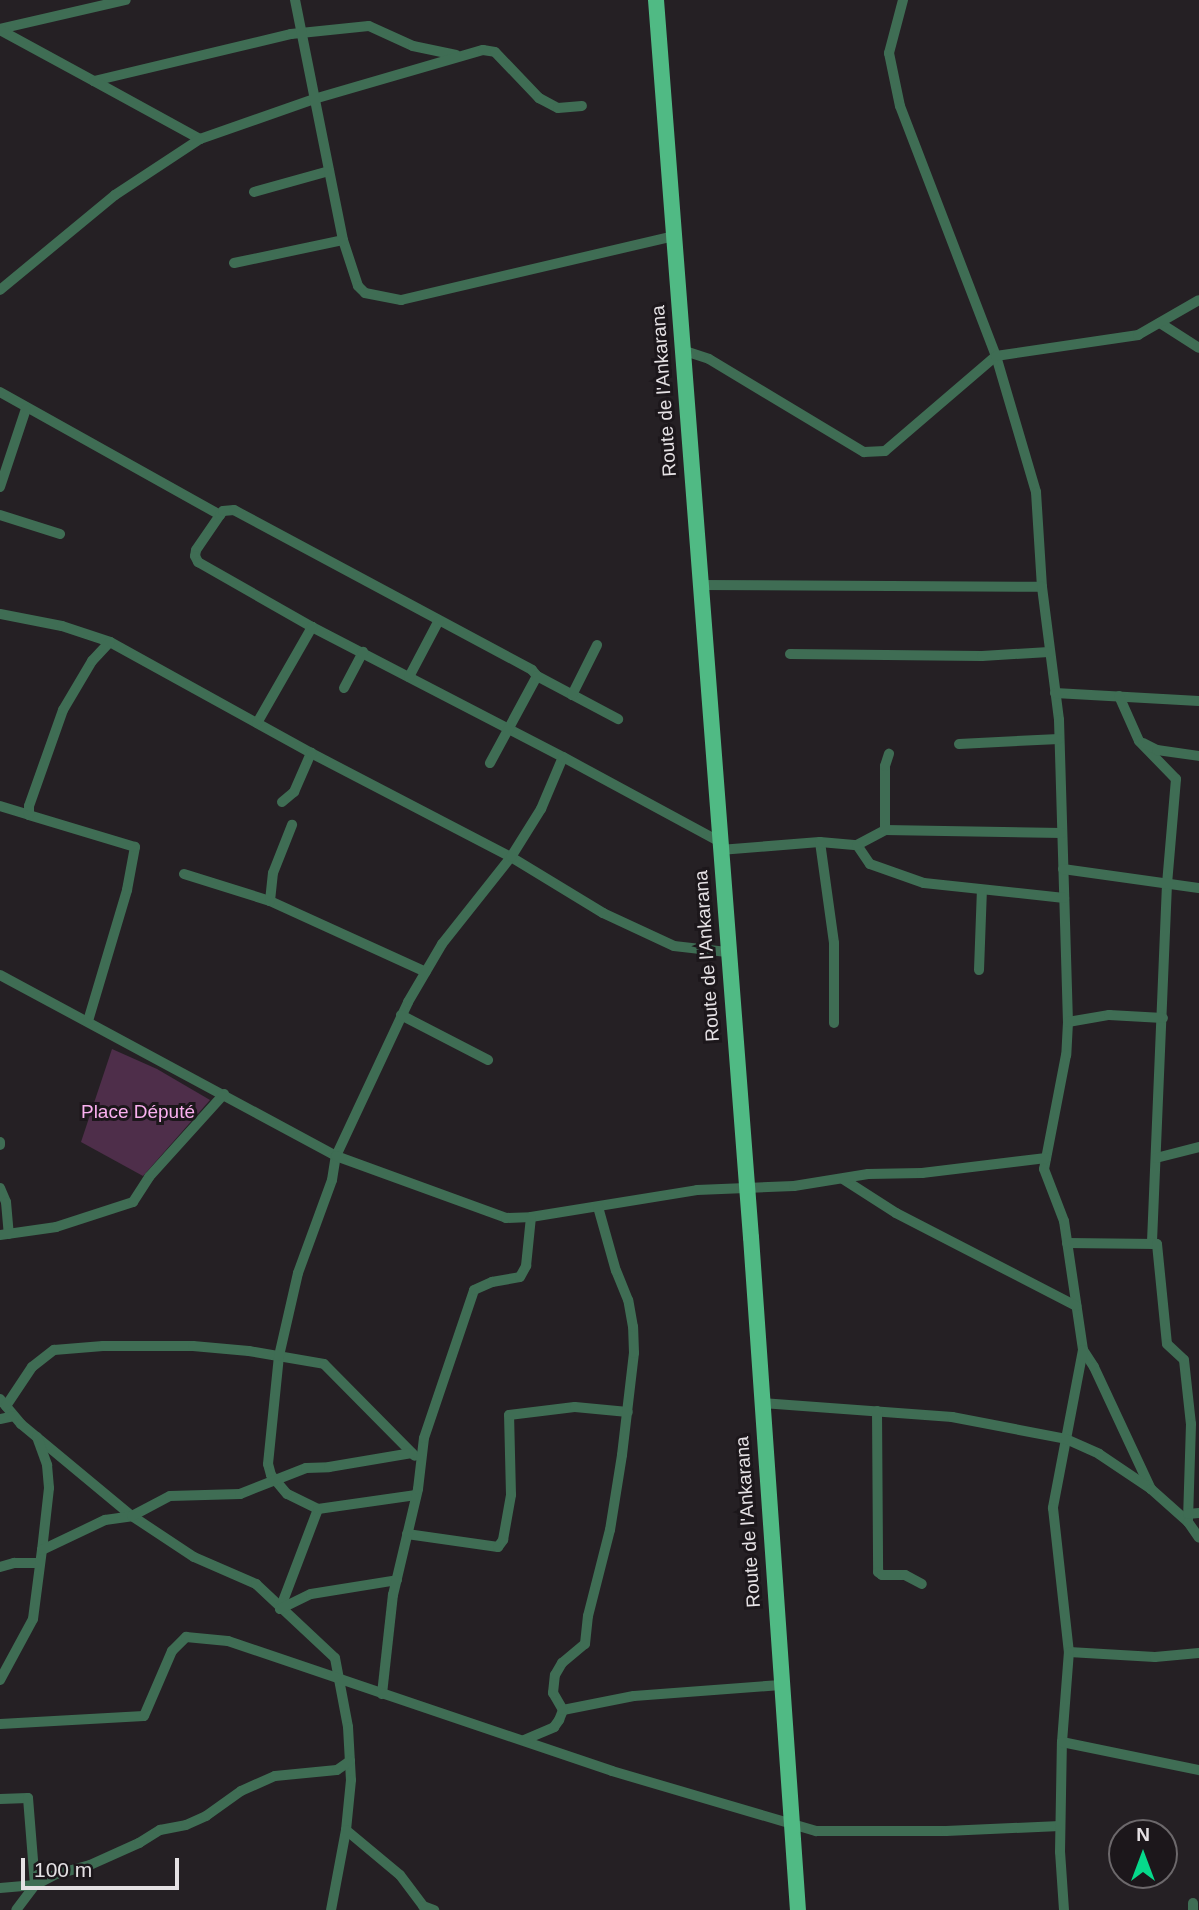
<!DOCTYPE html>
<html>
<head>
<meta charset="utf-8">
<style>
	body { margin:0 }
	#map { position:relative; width:1199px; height:1910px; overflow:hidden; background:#252024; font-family:Arial,sans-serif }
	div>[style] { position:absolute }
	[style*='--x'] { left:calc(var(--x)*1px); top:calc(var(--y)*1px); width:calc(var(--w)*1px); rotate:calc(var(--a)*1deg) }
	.green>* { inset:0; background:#4e2e4a }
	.minor>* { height:10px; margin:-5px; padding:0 5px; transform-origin:5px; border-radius:5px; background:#3f6d54 }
	.primary>* { height:16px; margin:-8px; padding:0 8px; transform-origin:8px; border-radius:8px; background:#50ba84 }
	span { translate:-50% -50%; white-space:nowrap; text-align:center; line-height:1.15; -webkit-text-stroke:6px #1c171b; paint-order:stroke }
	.street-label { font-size:19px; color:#e5e1e4 }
	.park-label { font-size:19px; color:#fab0ef }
	.north { position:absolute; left:1108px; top:1819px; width:70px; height:70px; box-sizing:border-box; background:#1c171b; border:2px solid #6c686b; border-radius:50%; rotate:0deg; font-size:19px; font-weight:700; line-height:28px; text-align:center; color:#e5e1e4 }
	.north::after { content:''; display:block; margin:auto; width:24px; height:32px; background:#06d98b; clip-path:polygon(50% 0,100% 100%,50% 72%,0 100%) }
	.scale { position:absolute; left:21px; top:1858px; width:158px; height:32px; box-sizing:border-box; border:4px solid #e5e1e4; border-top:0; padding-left:9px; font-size:21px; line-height:24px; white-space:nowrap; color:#e5e1e4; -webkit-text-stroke:5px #1c171b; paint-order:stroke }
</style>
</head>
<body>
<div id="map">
	<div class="green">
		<i style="clip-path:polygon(112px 1049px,157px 1069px,210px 1100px,143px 1176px,81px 1142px)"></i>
	</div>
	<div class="minor">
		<i style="--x:903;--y:0;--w:55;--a:104.8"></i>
		<i style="--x:889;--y:53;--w:54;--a:78.3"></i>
		<i style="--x:900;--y:106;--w:268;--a:69"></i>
		<i style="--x:996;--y:356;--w:142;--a:73.6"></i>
		<i style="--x:1036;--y:492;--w:95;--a:86.4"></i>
		<i style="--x:0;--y:29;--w:129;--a:-13"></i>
		<i style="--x:0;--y:30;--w:107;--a:28.5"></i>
		<i style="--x:94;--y:81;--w:203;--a:-13.4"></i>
		<i style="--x:291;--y:34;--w:78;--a:-5.9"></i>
		<i style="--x:369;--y:26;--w:48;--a:24.4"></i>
		<i style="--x:413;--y:46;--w:44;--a:11.8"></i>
		<i style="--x:94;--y:81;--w:121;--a:28.7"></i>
		<i style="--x:200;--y:139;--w:121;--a:-19.3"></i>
		<i style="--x:314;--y:99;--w:176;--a:-16.2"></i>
		<i style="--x:483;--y:50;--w:12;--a:9"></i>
		<i style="--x:495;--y:52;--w:64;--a:46.3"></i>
		<i style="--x:539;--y:98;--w:21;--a:28"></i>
		<i style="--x:558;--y:108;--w:24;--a:-5"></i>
		<i style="--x:254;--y:192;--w:78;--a:-15.6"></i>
		<i style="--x:343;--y:240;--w:48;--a:71.9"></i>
		<i style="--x:358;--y:286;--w:10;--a:45"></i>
		<i style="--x:365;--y:293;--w:37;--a:11"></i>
		<i style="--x:401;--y:300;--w:279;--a:-13.2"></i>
		<i style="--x:234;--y:263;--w:111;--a:-11.9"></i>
		<i style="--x:343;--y:240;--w:245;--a:-101.3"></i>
		<i style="--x:0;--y:290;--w:149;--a:-39.6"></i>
		<i style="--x:115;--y:195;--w:102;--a:-33.4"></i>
		<i style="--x:1160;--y:323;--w:46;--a:32.7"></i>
		<i style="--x:682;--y:350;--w:28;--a:18"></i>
		<i style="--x:709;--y:359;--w:181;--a:31"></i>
		<i style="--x:864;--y:452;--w:21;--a:-3"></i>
		<i style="--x:885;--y:451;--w:146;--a:-40.6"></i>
		<i style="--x:996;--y:356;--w:144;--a:-8.4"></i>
		<i style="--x:1138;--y:335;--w:70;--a:-29.8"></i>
		<i style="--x:0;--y:392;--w:252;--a:29.2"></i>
		<i style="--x:220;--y:515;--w:42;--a:124.4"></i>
		<i style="--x:196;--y:550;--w:6;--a:99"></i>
		<i style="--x:195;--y:556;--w:7;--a:63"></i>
		<i style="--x:198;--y:562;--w:131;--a:29.7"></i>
		<i style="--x:312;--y:627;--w:283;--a:27.4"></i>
		<i style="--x:0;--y:487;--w:82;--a:-71.6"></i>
		<i style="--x:0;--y:515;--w:63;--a:17.6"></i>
		<i style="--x:220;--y:515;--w:5;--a:-53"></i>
		<i style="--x:223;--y:511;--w:11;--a:-5"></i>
		<i style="--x:234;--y:510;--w:338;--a:28.2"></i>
		<i style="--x:532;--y:670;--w:8;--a:50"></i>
		<i style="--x:537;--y:676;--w:99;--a:118.4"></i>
		<i style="--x:699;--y:585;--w:343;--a:0.3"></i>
		<i style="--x:1042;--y:587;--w:134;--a:82.7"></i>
		<i style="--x:1059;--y:720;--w:302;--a:88.3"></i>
		<i style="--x:1068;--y:1022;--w:33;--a:93"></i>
		<i style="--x:1066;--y:1055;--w:116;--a:100.9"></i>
		<i style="--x:1044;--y:1169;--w:56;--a:69"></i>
		<i style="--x:1064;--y:1221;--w:130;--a:81.6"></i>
		<i style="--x:1083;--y:1350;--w:20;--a:57"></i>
		<i style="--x:1094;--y:1367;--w:135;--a:65"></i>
		<i style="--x:0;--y:614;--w:63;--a:11"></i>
		<i style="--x:62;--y:626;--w:51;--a:18.4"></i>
		<i style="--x:110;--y:642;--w:230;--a:28.9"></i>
		<i style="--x:311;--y:753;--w:225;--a:27.5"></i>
		<i style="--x:511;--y:857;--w:108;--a:31.3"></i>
		<i style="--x:603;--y:913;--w:78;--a:24.9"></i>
		<i style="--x:674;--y:946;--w:53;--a:6.5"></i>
		<i style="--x:790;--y:654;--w:192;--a:0.6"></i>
		<i style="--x:982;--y:656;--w:67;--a:-3.4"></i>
		<i style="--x:537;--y:676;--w:92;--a:28"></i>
		<i style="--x:409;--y:677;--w:64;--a:-62.2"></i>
		<i style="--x:344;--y:688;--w:41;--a:-62.2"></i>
		<i style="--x:1055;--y:693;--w:144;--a:3.2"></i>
		<i style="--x:572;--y:695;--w:56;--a:-63.4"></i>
		<i style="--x:1119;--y:696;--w:49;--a:66"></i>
		<i style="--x:1139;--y:741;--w:53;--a:45.8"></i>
		<i style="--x:1176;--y:779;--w:105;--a:94.9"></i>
		<i style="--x:1167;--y:884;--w:360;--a:92.4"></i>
		<i style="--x:257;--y:723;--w:111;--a:-60.2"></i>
		<i style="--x:1143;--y:743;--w:16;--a:27"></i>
		<i style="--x:1157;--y:750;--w:42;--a:8.1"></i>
		<i style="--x:959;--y:744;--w:100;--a:-2.9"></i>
		<i style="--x:282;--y:802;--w:16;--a:-40"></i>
		<i style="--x:294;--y:792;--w:43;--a:-66.4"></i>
		<i style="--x:0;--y:806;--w:30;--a:17"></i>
		<i style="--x:885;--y:830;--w:177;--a:1"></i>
		<i style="--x:820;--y:842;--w:102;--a:82.1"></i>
		<i style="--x:834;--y:943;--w:80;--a:90"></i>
		<i style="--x:857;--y:845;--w:23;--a:56"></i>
		<i style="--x:870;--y:864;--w:57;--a:19.4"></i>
		<i style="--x:924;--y:883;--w:141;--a:6.1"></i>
		<i style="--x:720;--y:850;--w:100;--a:-4.6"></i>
		<i style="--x:820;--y:842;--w:37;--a:5"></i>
		<i style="--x:857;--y:845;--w:32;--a:-28"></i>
		<i style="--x:885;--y:830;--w:64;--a:-90"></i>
		<i style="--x:885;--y:766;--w:13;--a:-72"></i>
		<i style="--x:1063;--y:869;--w:137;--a:8"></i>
		<i style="--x:184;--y:874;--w:90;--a:17.4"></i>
		<i style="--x:270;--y:901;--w:171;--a:24.5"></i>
		<i style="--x:270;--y:901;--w:28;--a:-84"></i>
		<i style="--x:273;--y:873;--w:52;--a:-68.4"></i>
		<i style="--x:979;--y:970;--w:80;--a:-87.9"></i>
		<i style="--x:0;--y:975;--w:382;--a:28.3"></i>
		<i style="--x:336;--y:1156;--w:170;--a:-64.9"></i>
		<i style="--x:408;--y:1002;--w:67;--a:-59.6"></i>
		<i style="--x:442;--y:944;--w:111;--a:-51.6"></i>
		<i style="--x:511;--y:857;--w:57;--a:-58"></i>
		<i style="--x:541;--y:809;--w:56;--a:-67.1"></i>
		<i style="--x:563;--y:757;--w:179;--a:28.4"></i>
		<i style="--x:401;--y:1015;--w:98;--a:27.3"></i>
		<i style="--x:88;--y:1021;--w:137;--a:-73.4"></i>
		<i style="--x:127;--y:890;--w:44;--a:-79.5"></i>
		<i style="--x:135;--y:847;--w:111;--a:-163.2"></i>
		<i style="--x:29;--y:815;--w:9;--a:-90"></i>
		<i style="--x:29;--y:806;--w:102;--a:-70.5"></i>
		<i style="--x:63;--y:710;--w:57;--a:-59.4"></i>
		<i style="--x:92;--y:661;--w:26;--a:-47"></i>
		<i style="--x:1068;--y:1022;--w:42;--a:-9.7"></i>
		<i style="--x:1109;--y:1015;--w:54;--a:3.2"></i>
		<i style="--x:0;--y:1142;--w:3;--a:90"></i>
		<i style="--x:1156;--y:1158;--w:44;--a:-14.3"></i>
		<i style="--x:843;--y:1179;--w:63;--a:32.7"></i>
		<i style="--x:896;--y:1213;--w:203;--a:27.3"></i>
		<i style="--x:0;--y:1188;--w:15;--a:67"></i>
		<i style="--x:6;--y:1202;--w:32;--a:85"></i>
		<i style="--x:0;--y:1235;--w:57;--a:-8.1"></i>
		<i style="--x:56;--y:1227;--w:81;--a:-18"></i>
		<i style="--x:133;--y:1202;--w:30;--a:-57"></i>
		<i style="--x:149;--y:1177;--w:112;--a:-47.9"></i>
		<i style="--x:1067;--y:1243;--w:90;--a:0.6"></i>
		<i style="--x:1157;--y:1244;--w:100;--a:84.3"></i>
		<i style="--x:1167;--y:1344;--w:23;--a:43"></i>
		<i style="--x:1184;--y:1360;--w:64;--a:83.8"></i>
		<i style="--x:1191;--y:1424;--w:98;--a:91.8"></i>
		<i style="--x:1083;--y:1350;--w:161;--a:100.8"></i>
		<i style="--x:1053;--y:1508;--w:145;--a:83.7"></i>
		<i style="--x:1069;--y:1652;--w:86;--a:3.3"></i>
		<i style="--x:1155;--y:1657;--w:44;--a:-5.2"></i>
		<i style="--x:0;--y:1399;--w:33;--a:50"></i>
		<i style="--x:21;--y:1424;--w:144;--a:39.7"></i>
		<i style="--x:132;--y:1516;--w:74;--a:33.5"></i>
		<i style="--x:194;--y:1557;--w:68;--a:23.5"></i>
		<i style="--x:256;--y:1584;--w:108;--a:43.1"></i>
		<i style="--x:335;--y:1658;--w:70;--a:79.3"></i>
		<i style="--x:348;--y:1727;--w:53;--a:86.8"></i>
		<i style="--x:351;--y:1780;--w:50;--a:95.7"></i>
		<i style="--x:346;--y:1830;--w:81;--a:100.6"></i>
		<i style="--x:761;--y:1403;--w:192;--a:4.2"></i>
		<i style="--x:952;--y:1417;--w:116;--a:10.9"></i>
		<i style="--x:1066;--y:1439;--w:36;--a:24"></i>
		<i style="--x:1099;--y:1454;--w:63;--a:33.9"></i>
		<i style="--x:1151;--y:1489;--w:50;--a:41.7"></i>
		<i style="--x:1188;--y:1522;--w:19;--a:55"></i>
		<i style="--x:6;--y:1406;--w:47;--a:-56.3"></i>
		<i style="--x:32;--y:1367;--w:28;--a:-38"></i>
		<i style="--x:54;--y:1350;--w:49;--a:-4.7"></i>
		<i style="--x:103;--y:1346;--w:90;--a:0"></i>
		<i style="--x:193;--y:1346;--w:56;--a:5.1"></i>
		<i style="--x:249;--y:1351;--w:76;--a:9.8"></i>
		<i style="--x:324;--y:1364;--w:129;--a:45.3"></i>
		<i style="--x:877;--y:1411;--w:161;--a:89.6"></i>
		<i style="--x:878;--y:1572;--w:5;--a:37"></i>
		<i style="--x:882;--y:1575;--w:23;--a:0"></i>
		<i style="--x:905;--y:1575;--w:19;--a:28"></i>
		<i style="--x:0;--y:1419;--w:14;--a:-12"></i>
		<i style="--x:37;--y:1437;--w:30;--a:70"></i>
		<i style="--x:47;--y:1465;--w:23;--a:85"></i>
		<i style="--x:49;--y:1488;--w:62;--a:96.4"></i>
		<i style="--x:318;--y:1509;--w:34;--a:-154"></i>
		<i style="--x:287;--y:1494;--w:25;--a:-130"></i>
		<i style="--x:271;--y:1475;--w:11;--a:-105"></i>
		<i style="--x:268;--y:1464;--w:109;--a:-84.2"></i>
		<i style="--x:279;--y:1356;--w:85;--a:-77.1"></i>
		<i style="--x:298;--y:1273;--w:99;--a:-69.9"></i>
		<i style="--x:332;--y:1180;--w:24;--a:-81"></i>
		<i style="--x:336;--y:1156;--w:181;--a:20"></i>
		<i style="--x:506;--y:1218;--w:25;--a:-2"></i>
		<i style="--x:531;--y:1217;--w:168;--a:-9.2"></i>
		<i style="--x:697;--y:1190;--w:97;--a:-2.4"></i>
		<i style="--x:794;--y:1186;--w:75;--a:-9.2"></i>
		<i style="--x:868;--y:1174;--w:54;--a:-1.1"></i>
		<i style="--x:922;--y:1173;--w:125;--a:-6.9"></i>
		<i style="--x:1188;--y:1514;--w:11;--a:-5"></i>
		<i style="--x:407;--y:1534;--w:92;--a:8.1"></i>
		<i style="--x:498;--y:1547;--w:9;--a:-54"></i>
		<i style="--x:503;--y:1540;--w:46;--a:-79.9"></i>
		<i style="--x:511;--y:1495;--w:80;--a:-91.4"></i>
		<i style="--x:509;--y:1415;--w:66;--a:-6.9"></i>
		<i style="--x:575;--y:1407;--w:53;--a:5.4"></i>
		<i style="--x:0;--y:1567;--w:15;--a:-16"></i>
		<i style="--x:14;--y:1563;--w:26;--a:0"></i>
		<i style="--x:280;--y:1609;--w:107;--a:-69.2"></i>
		<i style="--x:318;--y:1509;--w:99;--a:-8.1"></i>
		<i style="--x:280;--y:1609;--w:34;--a:-26"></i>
		<i style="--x:311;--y:1594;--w:87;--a:-9.2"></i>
		<i style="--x:0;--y:1680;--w:69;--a:-61.6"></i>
		<i style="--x:33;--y:1619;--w:70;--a:-82.6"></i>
		<i style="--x:42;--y:1550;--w:70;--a:-25.5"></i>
		<i style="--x:105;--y:1520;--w:27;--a:-8"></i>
		<i style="--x:132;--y:1516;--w:43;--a:-27.8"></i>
		<i style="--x:170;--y:1496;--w:70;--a:-1.6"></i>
		<i style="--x:240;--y:1494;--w:71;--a:-21.5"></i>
		<i style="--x:306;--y:1468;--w:23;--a:-2"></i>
		<i style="--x:329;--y:1467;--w:84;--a:-9.6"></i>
		<i style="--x:382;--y:1694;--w:100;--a:-83.7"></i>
		<i style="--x:393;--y:1595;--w:109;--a:-76.7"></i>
		<i style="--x:418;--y:1489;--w:51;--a:-83.3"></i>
		<i style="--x:424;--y:1438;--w:156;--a:-71.3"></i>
		<i style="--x:474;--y:1290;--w:20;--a:-24"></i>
		<i style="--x:492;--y:1282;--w:28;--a:-10"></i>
		<i style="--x:520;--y:1277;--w:13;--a:-61"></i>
		<i style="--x:526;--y:1266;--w:49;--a:-84.2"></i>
		<i style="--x:563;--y:1710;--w:72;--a:-11.2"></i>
		<i style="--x:634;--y:1696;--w:147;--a:-4.3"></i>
		<i style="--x:0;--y:1724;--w:144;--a:-3.2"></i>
		<i style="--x:144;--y:1716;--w:71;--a:-66.7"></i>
		<i style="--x:172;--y:1651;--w:20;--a:-45"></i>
		<i style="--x:186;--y:1637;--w:42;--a:5.4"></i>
		<i style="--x:228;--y:1641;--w:405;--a:18.7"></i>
		<i style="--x:612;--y:1771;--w:213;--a:16.4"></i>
		<i style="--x:816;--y:1831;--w:130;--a:0"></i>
		<i style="--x:946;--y:1831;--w:114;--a:-2.5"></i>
		<i style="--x:524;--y:1740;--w:33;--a:-23"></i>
		<i style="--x:554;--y:1727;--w:9;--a:-54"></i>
		<i style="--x:559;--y:1720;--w:11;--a:-68"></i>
		<i style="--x:563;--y:1710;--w:20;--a:-120"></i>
		<i style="--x:553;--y:1693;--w:18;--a:-84"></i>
		<i style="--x:555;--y:1675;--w:14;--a:-60"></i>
		<i style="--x:562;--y:1663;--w:30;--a:-40"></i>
		<i style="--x:585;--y:1644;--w:28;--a:-84"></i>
		<i style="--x:588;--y:1616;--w:89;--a:-75.7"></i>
		<i style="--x:610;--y:1530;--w:76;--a:-80.9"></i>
		<i style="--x:622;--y:1455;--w:103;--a:-83.3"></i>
		<i style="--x:634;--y:1353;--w:26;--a:-92"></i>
		<i style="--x:633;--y:1327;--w:27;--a:-100"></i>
		<i style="--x:628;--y:1300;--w:31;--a:-112"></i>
		<i style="--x:616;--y:1271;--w:66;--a:-105.7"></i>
		<i style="--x:1062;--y:1742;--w:90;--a:-85.6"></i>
		<i style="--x:0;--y:1799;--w:28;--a:-2"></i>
		<i style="--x:28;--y:1798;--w:87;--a:85.4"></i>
		<i style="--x:35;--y:1885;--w:31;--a:127"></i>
		<i style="--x:346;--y:1830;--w:70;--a:39.8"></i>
		<i style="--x:400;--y:1875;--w:39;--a:53"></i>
		<i style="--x:423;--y:1906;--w:12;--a:20"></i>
		<i style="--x:0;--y:1888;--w:35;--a:-5"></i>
		<i style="--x:35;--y:1885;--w:25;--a:-27"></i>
		<i style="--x:57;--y:1874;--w:34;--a:-15"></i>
		<i style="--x:90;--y:1865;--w:54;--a:-24.2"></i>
		<i style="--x:139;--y:1843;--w:25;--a:-32"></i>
		<i style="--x:160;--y:1830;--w:26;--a:-11"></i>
		<i style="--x:186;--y:1825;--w:22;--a:-24"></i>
		<i style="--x:206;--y:1816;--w:43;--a:-35.5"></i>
		<i style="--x:241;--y:1791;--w:37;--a:-24"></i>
		<i style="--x:275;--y:1776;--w:62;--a:-5.5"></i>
		<i style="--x:337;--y:1770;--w:16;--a:-35"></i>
		<i style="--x:1193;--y:1903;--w:7;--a:90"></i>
		<i style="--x:1064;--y:1910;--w:58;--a:-93.9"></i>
		<i style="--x:1060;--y:1852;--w:110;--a:-89"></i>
		<i style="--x:1062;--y:1742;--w:140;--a:11.6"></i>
	</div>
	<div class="primary">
		<i style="--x:656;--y:0;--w:1241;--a:85.61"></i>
		<i style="--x:751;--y:1237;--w:675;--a:86.01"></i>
	</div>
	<div class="street-label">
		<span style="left:664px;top:391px;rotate:-94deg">Route de l'Ankarana</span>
		<span style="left:707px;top:956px;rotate:-94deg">Route de l'Ankarana</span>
		<span style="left:748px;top:1522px;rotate:-94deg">Route de l'Ankarana</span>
	</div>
	<div class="park-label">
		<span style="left:138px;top:1112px">Place Député</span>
	</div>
	<div class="north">N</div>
	<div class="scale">100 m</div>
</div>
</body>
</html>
